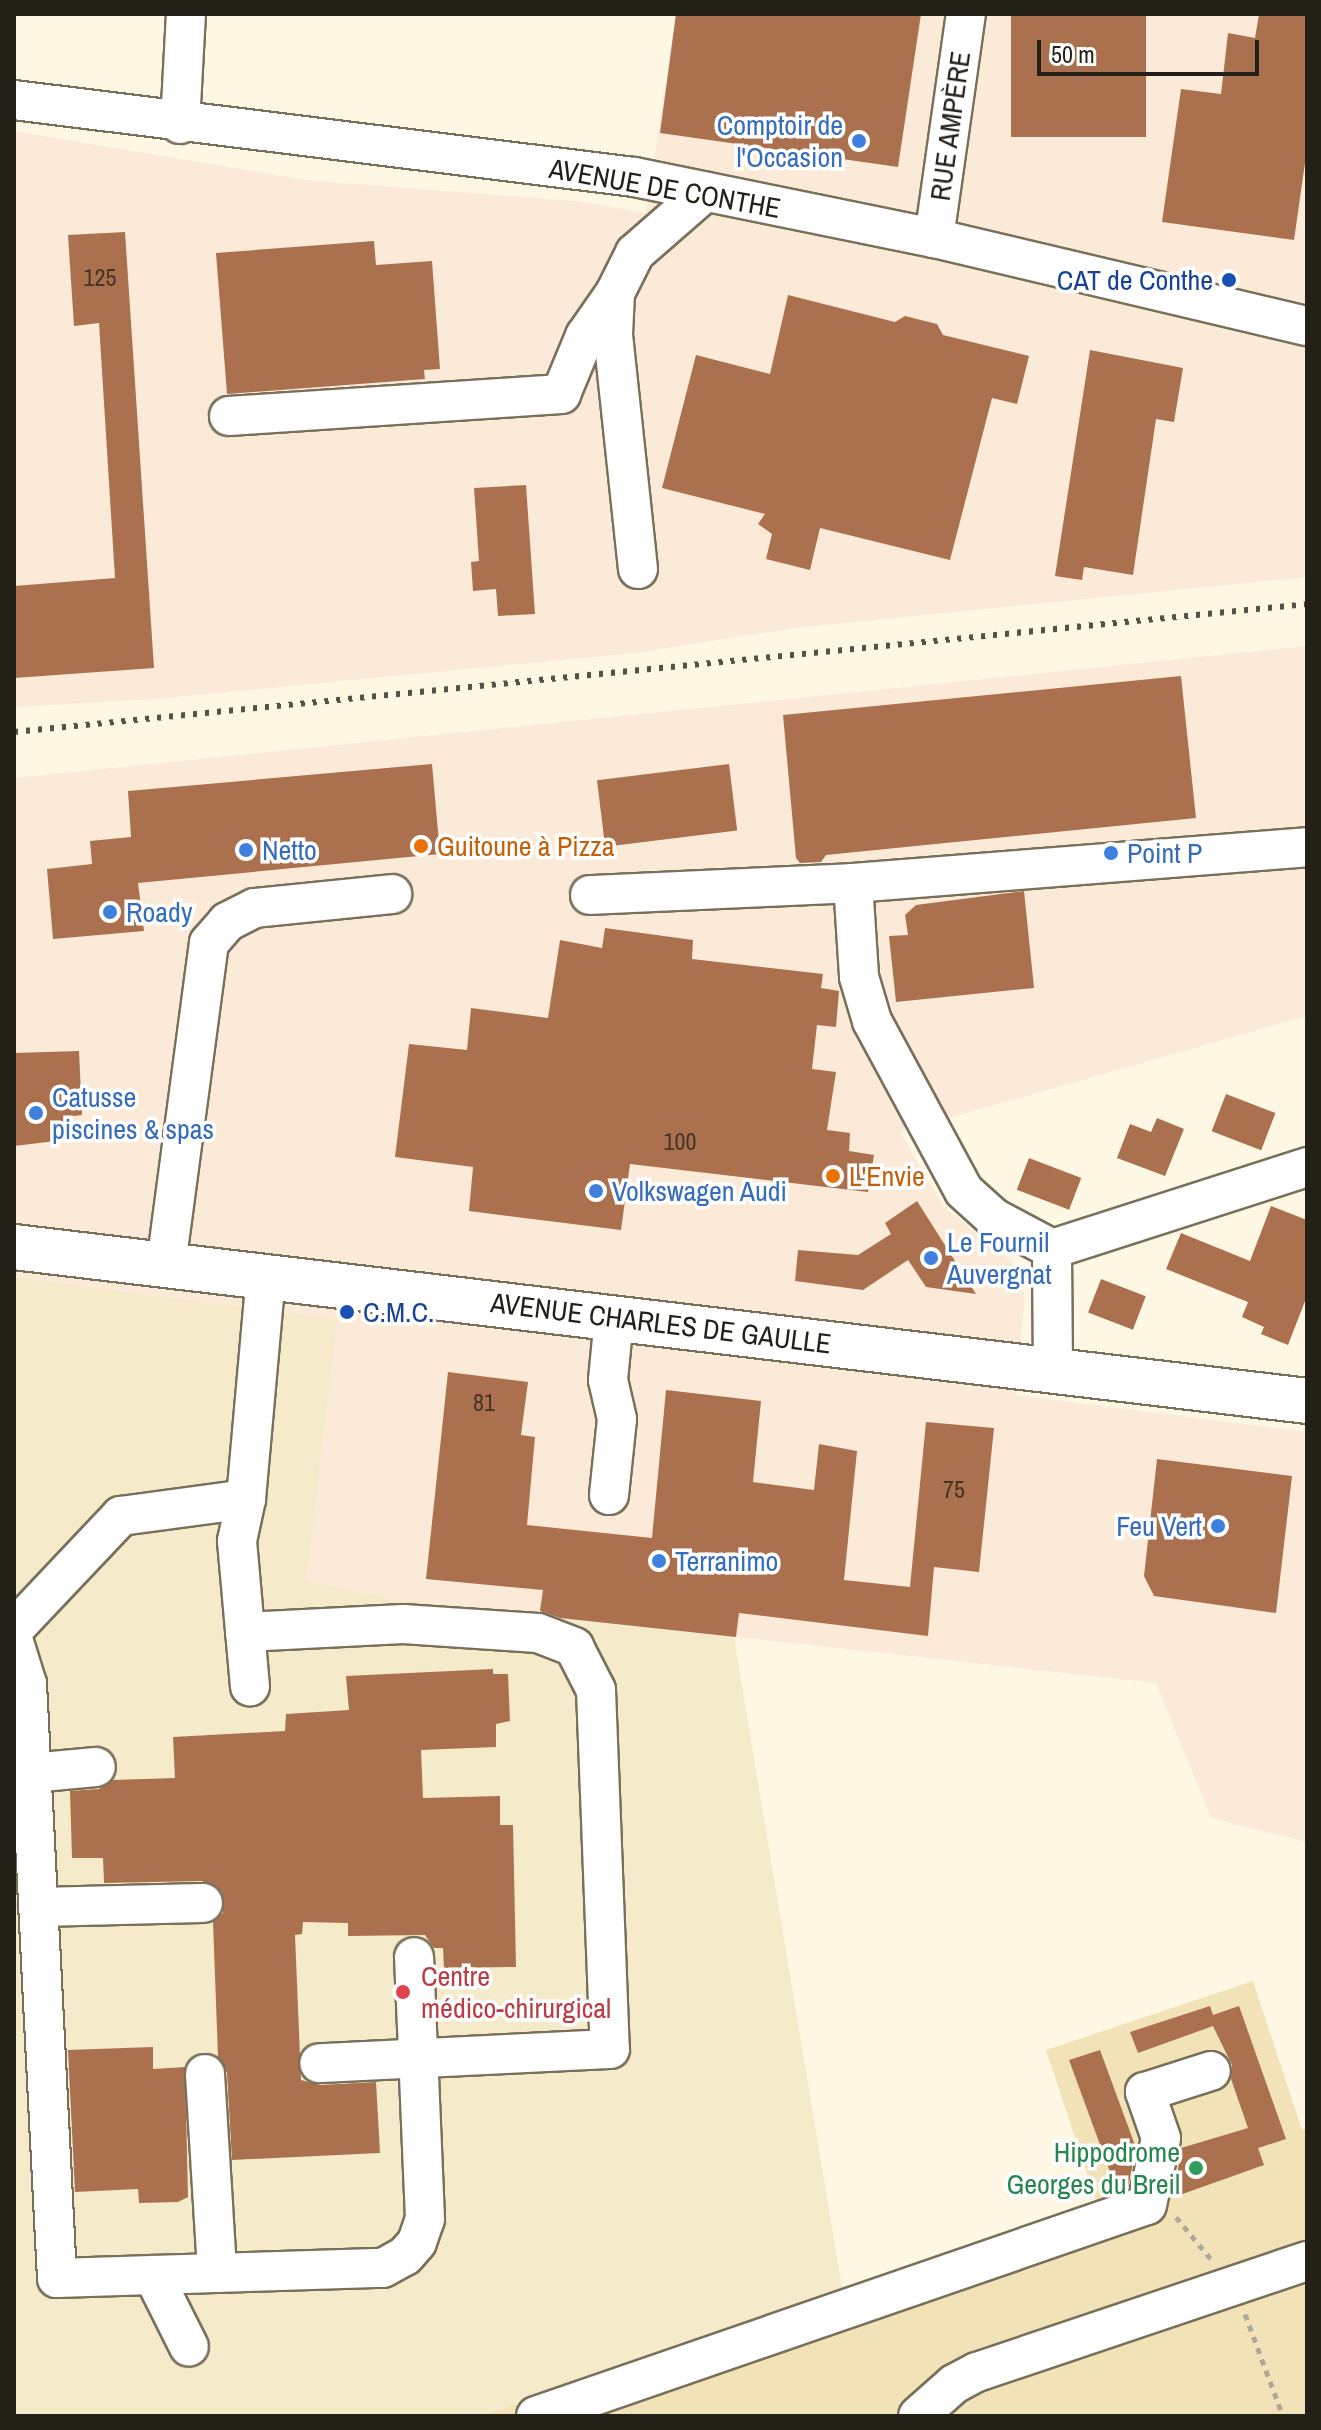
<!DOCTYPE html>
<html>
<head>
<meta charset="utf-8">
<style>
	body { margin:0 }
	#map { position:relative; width:1321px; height:2430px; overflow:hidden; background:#fef7e4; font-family:"Archivo Narrow",sans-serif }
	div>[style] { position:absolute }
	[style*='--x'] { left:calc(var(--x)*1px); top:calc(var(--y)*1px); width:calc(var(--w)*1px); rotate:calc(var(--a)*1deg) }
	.commercial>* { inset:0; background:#fbead8 }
	.built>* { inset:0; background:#f5eaca }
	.green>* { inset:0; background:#f2e2b7 }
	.building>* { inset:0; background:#ab714e; transform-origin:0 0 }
	.path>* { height:5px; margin-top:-2.5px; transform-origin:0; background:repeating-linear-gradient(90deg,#aea899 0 6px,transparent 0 12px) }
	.roads { filter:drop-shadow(2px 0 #78705b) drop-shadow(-2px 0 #78705b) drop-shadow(0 2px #78705b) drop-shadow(0 -2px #78705b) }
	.minor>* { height:38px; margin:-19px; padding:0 19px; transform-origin:19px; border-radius:19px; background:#fff }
	.major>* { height:44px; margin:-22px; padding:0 22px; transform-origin:22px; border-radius:22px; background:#fff }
	.rail>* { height:6px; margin-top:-3px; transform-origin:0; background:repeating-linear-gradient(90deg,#565247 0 4px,transparent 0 12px) }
	.dots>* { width:22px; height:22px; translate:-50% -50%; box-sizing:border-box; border:4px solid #fff; border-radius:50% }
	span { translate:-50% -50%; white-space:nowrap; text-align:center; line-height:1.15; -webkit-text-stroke:7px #fff; paint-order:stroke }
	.number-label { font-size:24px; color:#453425 }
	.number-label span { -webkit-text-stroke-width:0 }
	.shop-label { font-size:28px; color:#366cbe }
	.right { translate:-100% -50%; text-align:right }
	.left { translate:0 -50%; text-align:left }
	.street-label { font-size:28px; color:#232017 }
	.transit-label { font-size:28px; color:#164399 }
	.food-label { font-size:28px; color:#c56008 }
	.health-label { font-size:28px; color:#be3a42 }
	.leisure-label { font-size:28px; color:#27864d }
	.frame { position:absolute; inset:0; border:16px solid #232017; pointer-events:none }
	.scale { position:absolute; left:1037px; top:40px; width:222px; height:36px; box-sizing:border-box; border:4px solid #232017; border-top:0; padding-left:10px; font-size:24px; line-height:28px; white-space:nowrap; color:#232017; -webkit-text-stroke:6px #fff; paint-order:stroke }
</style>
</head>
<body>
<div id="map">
	<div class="commercial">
		<i style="clip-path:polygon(676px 14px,1307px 14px,1307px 577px,795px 628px,635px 653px,155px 699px,14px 707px,14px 131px,305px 180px,576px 201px,646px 213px)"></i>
		<i style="clip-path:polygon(1307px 646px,1307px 1016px,900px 1132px,944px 1207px,1011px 1261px,1025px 1296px,1016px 1395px,1307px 1432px,1307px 1842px,1211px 1818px,1156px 1683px,391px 1599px,305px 1580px,336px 1319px,14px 1277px,14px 778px)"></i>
	</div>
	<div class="built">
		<i style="clip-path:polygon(14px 1277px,337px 1319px,306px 1580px,391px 1599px,734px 1637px,843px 2293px,481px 2416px,14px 2416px)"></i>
	</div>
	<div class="green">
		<i style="clip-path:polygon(1253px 1981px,1302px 2130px,1307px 2129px,1307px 2416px,481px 2416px,1098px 2207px,1046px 2050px)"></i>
	</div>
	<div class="building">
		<i style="clip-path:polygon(676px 14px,921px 14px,898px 167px,660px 133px)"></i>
		<i style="left:1011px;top:14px;width:135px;height:123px"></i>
		<i style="clip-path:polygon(1259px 14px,1307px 14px,1307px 149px,1294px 240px,1162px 222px,1181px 89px,1221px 94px,1228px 33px,1255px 38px)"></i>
		<i style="clip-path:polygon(125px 232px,154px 668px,14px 678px,14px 586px,115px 578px,99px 323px,74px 326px,68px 235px)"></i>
		<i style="clip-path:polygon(374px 241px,376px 265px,432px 261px,440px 369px,424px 370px,425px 379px,227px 394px,216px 253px)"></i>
		<i style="clip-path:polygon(788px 295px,895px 322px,905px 316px,937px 324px,943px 335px,1029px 356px,1017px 404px,992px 398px,950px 560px,820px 528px,810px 570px,766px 559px,772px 534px,758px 524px,765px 514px,662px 488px,696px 355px,770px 374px)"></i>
		<i style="clip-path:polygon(1090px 350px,1183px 368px,1174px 422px,1156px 419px,1133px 575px,1084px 567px,1082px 580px,1055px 576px)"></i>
		<i style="clip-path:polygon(526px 485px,535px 614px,498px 616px,496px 589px,473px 591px,471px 562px,479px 561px,474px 488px)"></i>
		<i style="clip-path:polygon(1181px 676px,1196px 818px,826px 855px,821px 862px,800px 863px,796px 858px,783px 715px)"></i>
		<i style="clip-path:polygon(432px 764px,440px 854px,138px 883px,144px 931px,53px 939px,47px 869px,92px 864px,90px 841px,131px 837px,128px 791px)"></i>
		<i style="left:729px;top:764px;width:67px;height:133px;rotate:83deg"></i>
		<i style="clip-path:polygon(1024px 891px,1034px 988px,896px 1002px,889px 936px,908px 935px,905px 915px,916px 905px)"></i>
		<i style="clip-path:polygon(605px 928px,693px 940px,692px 959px,823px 974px,821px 988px,839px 991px,836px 1027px,817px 1025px,812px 1069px,836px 1072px,827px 1130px,850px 1133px,849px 1151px,874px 1155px,868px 1192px,630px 1164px,621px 1230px,469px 1211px,473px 1167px,395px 1157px,409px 1044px,467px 1050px,471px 1008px,548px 1018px,560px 940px,602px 948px)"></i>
		<i style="clip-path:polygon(79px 1051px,82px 1115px,65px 1117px,64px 1140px,14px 1146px,14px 1053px)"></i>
		<i style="left:1226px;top:1094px;width:53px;height:40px;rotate:21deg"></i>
		<i style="clip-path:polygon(1157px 1118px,1184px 1129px,1165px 1176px,1117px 1158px,1130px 1124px,1151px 1132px)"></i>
		<i style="left:1029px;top:1158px;width:56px;height:34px;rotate:21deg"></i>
		<i style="clip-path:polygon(917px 1201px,976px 1294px,926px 1287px,908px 1260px,863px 1290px,795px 1281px,798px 1250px,858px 1255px,891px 1234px,885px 1223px)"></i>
		<i style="clip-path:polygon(1271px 1206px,1307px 1220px,1307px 1296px,1288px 1345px,1261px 1334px,1264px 1327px,1242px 1317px,1248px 1302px,1166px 1269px,1181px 1233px,1250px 1261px)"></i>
		<i style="left:1101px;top:1279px;width:48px;height:36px;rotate:21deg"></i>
		<i style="clip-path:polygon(448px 1372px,528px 1382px,521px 1435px,535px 1437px,527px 1525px,652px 1538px,666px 1390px,761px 1401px,753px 1482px,814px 1490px,819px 1444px,857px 1451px,844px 1580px,910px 1587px,926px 1422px,994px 1428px,979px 1572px,934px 1567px,928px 1636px,739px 1613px,736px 1637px,560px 1618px,540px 1611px,543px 1590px,426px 1579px)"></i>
		<i style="clip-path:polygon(1157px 1459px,1292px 1476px,1276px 1613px,1154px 1596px,1144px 1576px)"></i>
		<i style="clip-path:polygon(493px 1669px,493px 1674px,508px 1674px,510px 1721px,496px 1724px,496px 1747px,421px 1750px,423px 1798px,500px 1796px,500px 1825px,513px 1825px,516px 1967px,444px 1968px,443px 1948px,434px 1948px,425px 1935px,348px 1936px,348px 1923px,303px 1922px,302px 1934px,295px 1935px,301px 2080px,320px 2085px,376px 2082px,380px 2153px,232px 2160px,227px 2073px,218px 2057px,213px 1922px,223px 1913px,222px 1892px,202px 1881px,104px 1883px,103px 1858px,72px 1858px,70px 1791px,99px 1789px,113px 1780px,175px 1778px,173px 1737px,285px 1731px,286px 1714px,349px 1710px,346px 1676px)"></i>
		<i style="clip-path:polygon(1210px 2006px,1213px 2015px,1239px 2006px,1286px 2139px,1258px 2148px,1264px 2165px,1174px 2197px,1181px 2148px,1248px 2128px,1231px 2079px,1232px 2065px,1213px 2026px,1138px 2053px,1130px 2032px)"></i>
		<i style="clip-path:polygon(153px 2047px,153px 2069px,185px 2067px,188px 2197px,178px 2202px,139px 2203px,138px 2189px,75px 2192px,68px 2050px)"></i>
		<i style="clip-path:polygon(1100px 2050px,1136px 2148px,1128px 2188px,1117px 2191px,1069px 2060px)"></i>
	</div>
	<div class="path">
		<i style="--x:1176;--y:2217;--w:55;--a:50.2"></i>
		<i style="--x:1245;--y:2314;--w:109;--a:69.6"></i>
	</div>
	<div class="roads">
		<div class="minor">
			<i style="--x:14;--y:100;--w:625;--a:7.08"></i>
			<i style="--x:634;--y:177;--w:306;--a:11.5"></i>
			<i style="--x:934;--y:238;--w:383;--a:13.3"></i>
			<i style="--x:180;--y:124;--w:110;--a:-86.9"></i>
			<i style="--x:934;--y:238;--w:226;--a:-81.9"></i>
			<i style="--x:229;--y:416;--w:333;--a:-3.8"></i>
			<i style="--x:561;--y:394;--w:63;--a:-67.5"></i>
			<i style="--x:585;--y:336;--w:52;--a:-55.1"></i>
			<i style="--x:638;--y:569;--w:236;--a:-96.1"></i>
			<i style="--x:613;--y:334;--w:41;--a:-87.2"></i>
			<i style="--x:615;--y:293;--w:45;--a:-63.4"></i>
			<i style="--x:635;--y:253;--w:93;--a:-41.1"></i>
			<i style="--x:853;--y:883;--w:94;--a:86.3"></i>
			<i style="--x:859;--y:977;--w:46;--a:73.5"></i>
			<i style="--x:872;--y:1021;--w:193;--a:61.6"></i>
			<i style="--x:964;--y:1191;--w:40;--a:42"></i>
			<i style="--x:994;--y:1218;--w:66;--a:28.1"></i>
			<i style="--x:590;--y:895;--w:263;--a:-2.6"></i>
			<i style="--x:853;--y:883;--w:455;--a:-4.5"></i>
			<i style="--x:166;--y:1265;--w:325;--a:-82.4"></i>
			<i style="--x:209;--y:943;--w:28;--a:-49"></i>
			<i style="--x:227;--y:922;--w:31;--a:-27"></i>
			<i style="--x:255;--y:908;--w:138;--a:-5.8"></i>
			<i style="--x:1053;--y:1369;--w:120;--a:-90.5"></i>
			<i style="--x:1052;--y:1249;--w:268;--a:-17.8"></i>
			<i style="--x:609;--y:1495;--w:76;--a:-84"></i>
			<i style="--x:617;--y:1419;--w:40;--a:-103"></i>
			<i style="--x:608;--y:1380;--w:62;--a:-84.5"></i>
			<i style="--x:246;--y:1499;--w:43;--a:102.1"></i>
			<i style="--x:237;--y:1541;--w:146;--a:84.9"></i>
			<i style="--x:14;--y:1629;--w:156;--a:-46.6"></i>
			<i style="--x:121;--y:1516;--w:126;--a:-7.7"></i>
			<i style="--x:246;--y:1499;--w:223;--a:-84.9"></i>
			<i style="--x:245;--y:1632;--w:158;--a:-2.9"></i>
			<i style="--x:403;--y:1624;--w:135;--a:3.8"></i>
			<i style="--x:538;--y:1633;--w:39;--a:21"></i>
			<i style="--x:574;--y:1647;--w:48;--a:62.9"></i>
			<i style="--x:596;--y:1690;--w:359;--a:87.8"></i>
			<i style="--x:610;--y:2049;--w:291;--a:177.2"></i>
			<i style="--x:14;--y:1642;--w:44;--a:72.8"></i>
			<i style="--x:27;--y:1684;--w:595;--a:87.11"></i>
			<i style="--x:57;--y:2278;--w:326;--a:-1.8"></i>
			<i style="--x:383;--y:2268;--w:25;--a:-29"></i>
			<i style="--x:405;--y:2256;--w:18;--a:-49"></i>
			<i style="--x:417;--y:2242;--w:24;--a:-71"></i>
			<i style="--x:425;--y:2219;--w:262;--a:-92.4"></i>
			<i style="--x:31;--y:1773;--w:65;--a:-5.3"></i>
			<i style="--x:38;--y:1907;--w:165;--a:-1.4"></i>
			<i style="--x:205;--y:2074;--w:199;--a:86.5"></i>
			<i style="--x:153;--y:2275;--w:80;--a:63.4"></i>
			<i style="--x:536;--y:2416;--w:646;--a:-19.05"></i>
			<i style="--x:1147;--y:2205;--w:68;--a:-78.2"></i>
			<i style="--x:1161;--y:2138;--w:49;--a:-109.2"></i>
			<i style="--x:1145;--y:2092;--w:69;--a:-17.7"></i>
			<i style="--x:918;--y:2416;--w:48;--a:-41.6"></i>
			<i style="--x:954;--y:2384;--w:26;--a:-28"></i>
			<i style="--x:977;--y:2372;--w:348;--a:-18.6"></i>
		</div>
		<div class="major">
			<i style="--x:14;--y:1247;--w:1302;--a:6.79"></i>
		</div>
	</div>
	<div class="rail">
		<i style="--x:14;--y:732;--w:1299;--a:-5.65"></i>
	</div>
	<div class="dots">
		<i style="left:859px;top:141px;background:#3f7fe0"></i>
		<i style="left:1229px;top:280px;background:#1a4fb4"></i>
		<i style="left:421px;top:846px;background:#e8710a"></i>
		<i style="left:246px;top:850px;background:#3f7fe0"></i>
		<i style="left:1111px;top:853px;background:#3f7fe0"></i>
		<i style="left:110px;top:912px;background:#3f7fe0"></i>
		<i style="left:36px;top:1113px;background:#3f7fe0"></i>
		<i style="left:833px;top:1176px;background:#e8710a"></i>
		<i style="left:596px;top:1191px;background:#3f7fe0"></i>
		<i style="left:931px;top:1258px;background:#3f7fe0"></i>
		<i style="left:347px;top:1312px;background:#1a4fb4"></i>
		<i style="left:1218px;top:1526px;background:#3f7fe0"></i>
		<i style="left:659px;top:1561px;background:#3f7fe0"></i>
		<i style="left:403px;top:1992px;background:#e0444e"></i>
		<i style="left:1196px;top:2168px;background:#2e9e5b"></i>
	</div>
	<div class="number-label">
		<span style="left:100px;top:278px">125</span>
		<span style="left:680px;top:1142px">100</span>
		<span style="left:484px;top:1403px">81</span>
		<span style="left:954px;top:1490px">75</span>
	</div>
	<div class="shop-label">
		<span class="right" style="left:843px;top:141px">Comptoir de<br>l'Occasion</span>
		<span class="left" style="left:262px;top:850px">Netto</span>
		<span class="left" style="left:1127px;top:853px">Point P</span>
		<span class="left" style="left:126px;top:912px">Roady</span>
		<span class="left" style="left:52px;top:1113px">Catusse<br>piscines &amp; spas</span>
		<span class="left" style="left:612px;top:1191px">Volkswagen Audi</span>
		<span class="left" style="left:947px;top:1258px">Le Fournil<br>Auvergnat</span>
		<span class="right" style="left:1202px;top:1526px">Feu Vert</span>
		<span class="left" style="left:675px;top:1561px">Terranimo</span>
	</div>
	<div class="street-label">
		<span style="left:950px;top:126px;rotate:-82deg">RUE AMPÈRE</span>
		<span style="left:665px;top:188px;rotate:10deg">AVENUE DE CONTHE</span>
		<span style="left:661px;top:1323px;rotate:7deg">AVENUE CHARLES DE GAULLE</span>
	</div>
	<div class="transit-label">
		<span class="right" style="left:1213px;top:280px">CAT de Conthe</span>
		<span class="left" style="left:363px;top:1312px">C.M.C.</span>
	</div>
	<div class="food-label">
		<span class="left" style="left:437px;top:846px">Guitoune à Pizza</span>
		<span class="left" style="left:849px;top:1176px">L'Envie</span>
	</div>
	<div class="health-label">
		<span class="left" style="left:421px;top:1992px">Centre<br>médico-chirurgical</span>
	</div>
	<div class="leisure-label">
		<span class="right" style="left:1180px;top:2168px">Hippodrome<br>Georges du Breil</span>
	</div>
	<div class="frame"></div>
	<div class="scale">50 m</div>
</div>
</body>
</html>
